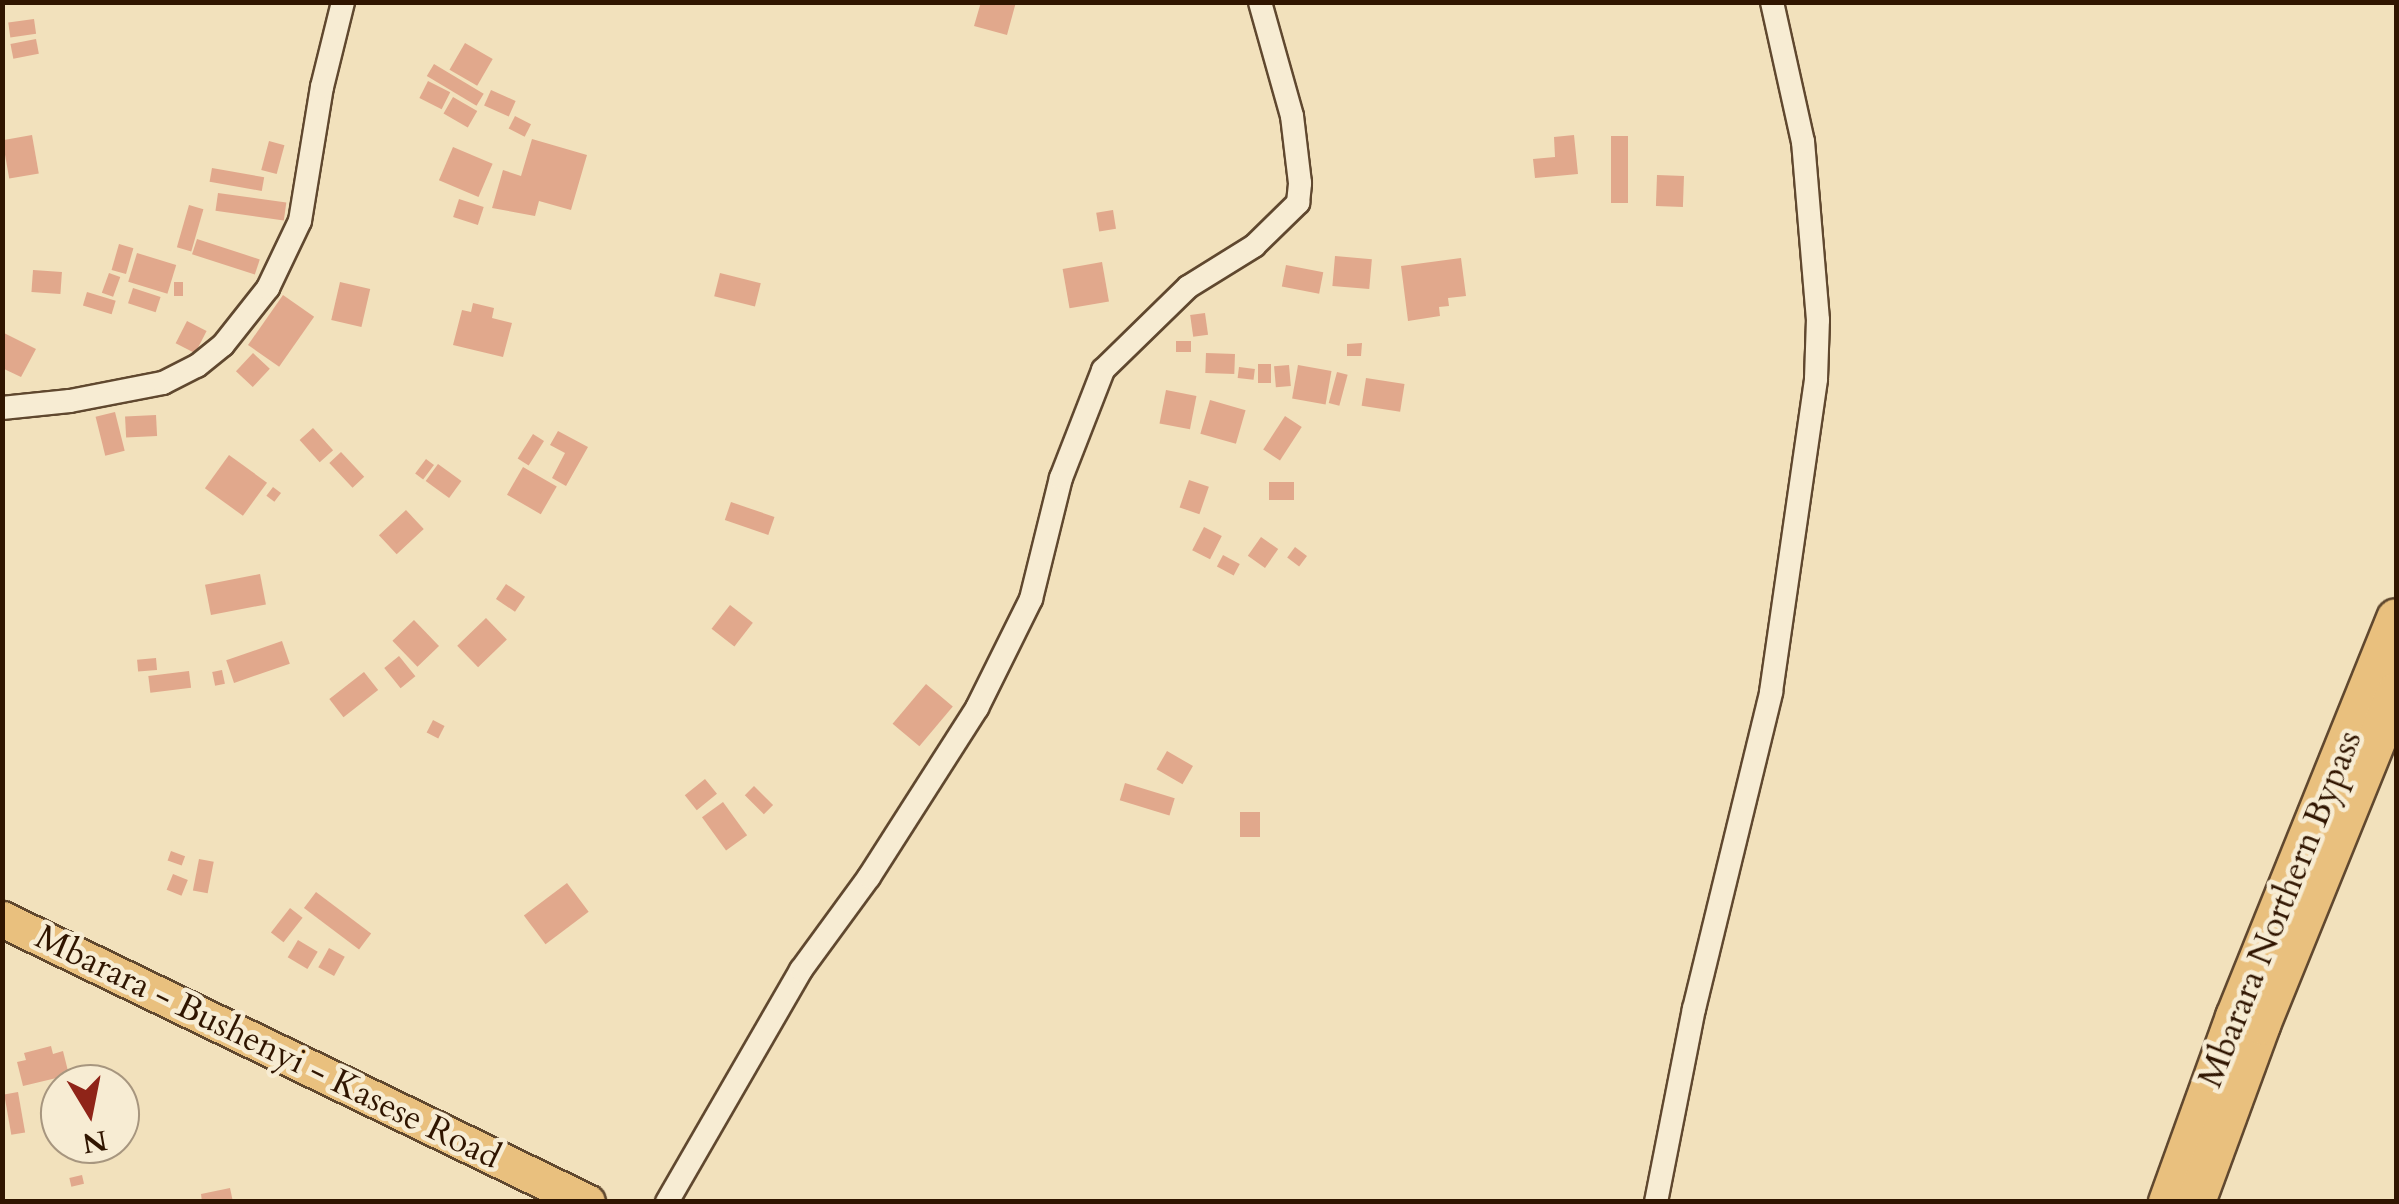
<!DOCTYPE html>
<html>
<head>
<meta charset="utf-8">
<style>
	body { margin:0 }
	#map { position:relative; width:2399px; height:1204px; overflow:hidden; background:#f2e1bc; font-family:Cardo,serif }
	div>[style] { position:absolute }
	[style*='--x'] { left:calc(var(--x)*1px); top:calc(var(--y)*1px); width:calc(var(--w)*1px); rotate:calc(var(--a)*1deg) }
	.building>* { inset:0; background:#e1a88c; transform-origin:0 0 }
	.roads { filter:drop-shadow(2px 0 #60482f) drop-shadow(-2px 0 #60482f) drop-shadow(0 2px #60482f) drop-shadow(0 -2px #60482f) }
	.minor>* { height:22px; margin:-11px; padding:0 11px; transform-origin:11px; border-radius:11px; background:#f7ecd3 }
	.primary>* { height:35px; margin:-17.5px; padding:0 17.5px; transform-origin:17.5px; border-radius:17.5px; background:#e9c07e }
	.trunk>* { height:38px; margin:-19px; padding:0 19px; transform-origin:19px; border-radius:19px; background:#e9c07e }
	span { translate:-50% -50%; white-space:nowrap; text-align:center; line-height:1.15; -webkit-text-stroke:9px #f7ecd3; paint-order:stroke }
	.street-label { font-size:35px; color:#301500 }
	.frame { position:absolute; inset:0; border:5px solid #301500; pointer-events:none }
	.north { position:absolute; left:40px; top:1064px; width:100px; height:100px; box-sizing:border-box; background:#f7ecd3; border:2px solid #a7967f; border-radius:50%; rotate:170deg; font-size:28px; font-weight:700; line-height:40px; text-align:center; color:#301500 }
	.north::after { content:''; display:block; margin:auto; width:35px; height:45px; background:#8f2418; clip-path:polygon(50% 0,100% 100%,50% 72%,0 100%) }
</style>
</head>
<body>
<div id="map">
	<div class="building">
		<i style="clip-path:polygon(981px 2px,1016px 2px,1007px 35px,974px 26px)"></i>
		<i style="left:34px;top:19px;width:15px;height:26px;rotate:82deg"></i>
		<i style="left:36px;top:39px;width:15px;height:26px;rotate:79deg"></i>
		<i style="left:465px;top:43px;width:32px;height:31px;rotate:30deg"></i>
		<i style="left:434px;top:64px;width:58px;height:14px;rotate:31deg"></i>
		<i style="left:428px;top:81px;width:25px;height:19px;rotate:27deg"></i>
		<i style="left:491px;top:90px;width:27px;height:17px;rotate:24deg"></i>
		<i style="left:453px;top:97px;width:28px;height:19px;rotate:30deg"></i>
		<i style="left:515px;top:116px;width:18px;height:14px;rotate:27deg"></i>
		<i style="left:32px;top:135px;width:39px;height:30px;rotate:80deg"></i>
		<i style="clip-path:polygon(1574px 135px,1578px 174px,1535px 178px,1533px 159px,1555px 157px,1554px 137px)"></i>
		<i style="left:1611px;top:136px;width:17px;height:67px"></i>
		<i style="clip-path:polygon(532px 139px,587px 155px,571px 210px,539px 201px,535px 216px,492px 208px,503px 170px,521px 176px)"></i>
		<i style="left:269px;top:141px;width:16px;height:30px;rotate:15deg"></i>
		<i style="left:453px;top:147px;width:43px;height:36px;rotate:23deg"></i>
		<i style="left:212px;top:168px;width:53px;height:14px;rotate:10deg"></i>
		<i style="left:1657px;top:175px;width:27px;height:31px;rotate:2deg"></i>
		<i style="left:218px;top:193px;width:69px;height:18px;rotate:8deg"></i>
		<i style="left:459px;top:199px;width:26px;height:19px;rotate:18deg"></i>
		<i style="left:189px;top:205px;width:15px;height:44px;rotate:16deg"></i>
		<i style="left:1113px;top:210px;width:19px;height:17px;rotate:81deg"></i>
		<i style="left:197px;top:239px;width:66px;height:16px;rotate:18deg"></i>
		<i style="left:119px;top:244px;width:15px;height:27px;rotate:16deg"></i>
		<i style="left:137px;top:253px;width:41px;height:30px;rotate:17deg"></i>
		<i style="left:1335px;top:256px;width:37px;height:30px;rotate:5deg"></i>
		<i style="clip-path:polygon(1461px 258px,1466px 296px,1448px 298px,1449px 306px,1439px 307px,1440px 316px,1408px 321px,1401px 266px)"></i>
		<i style="left:1102px;top:262px;width:40px;height:40px;rotate:80deg"></i>
		<i style="left:1286px;top:265px;width:38px;height:22px;rotate:11deg"></i>
		<i style="left:33px;top:270px;width:29px;height:22px;rotate:4deg"></i>
		<i style="left:109px;top:273px;width:12px;height:21px;rotate:20deg"></i>
		<i style="left:720px;top:273px;width:42px;height:24px;rotate:14deg"></i>
		<i style="left:183px;top:282px;width:14px;height:9px;rotate:90deg"></i>
		<i style="left:340px;top:282px;width:31px;height:39px;rotate:13deg"></i>
		<i style="left:133px;top:288px;width:29px;height:16px;rotate:18deg"></i>
		<i style="left:87px;top:292px;width:30px;height:14px;rotate:17deg"></i>
		<i style="left:283px;top:295px;width:38px;height:61px;rotate:35deg"></i>
		<i style="clip-path:polygon(473px 303px,494px 308px,492px 318px,512px 323px,503px 357px,453px 345px,462px 310px,471px 312px)"></i>
		<i style="left:1205px;top:313px;width:22px;height:15px;rotate:82deg"></i>
		<i style="left:187px;top:321px;width:22px;height:25px;rotate:27deg"></i>
		<i style="clip-path:polygon(2px 332px,36px 349px,21px 377px,2px 368px)"></i>
		<i style="left:1176px;top:341px;width:15px;height:11px"></i>
		<i style="clip-path:polygon(1362px 343px,1361px 356px,1347px 356px,1347px 344px)"></i>
		<i style="left:253px;top:353px;width:23px;height:25px;rotate:43deg"></i>
		<i style="left:1206px;top:353px;width:29px;height:20px;rotate:2deg"></i>
		<i style="left:1258px;top:364px;width:13px;height:19px"></i>
		<i style="left:1289px;top:365px;width:21px;height:15px;rotate:85deg"></i>
		<i style="left:1298px;top:365px;width:34px;height:34px;rotate:10deg"></i>
		<i style="left:1239px;top:367px;width:16px;height:11px;rotate:7deg"></i>
		<i style="left:1337px;top:372px;width:11px;height:32px;rotate:15deg"></i>
		<i style="left:1366px;top:378px;width:39px;height:28px;rotate:9deg"></i>
		<i style="left:1166px;top:390px;width:31px;height:34px;rotate:11deg"></i>
		<i style="left:1210px;top:400px;width:37px;height:35px;rotate:16deg"></i>
		<i style="left:115px;top:412px;width:40px;height:20px;rotate:76deg"></i>
		<i style="left:156px;top:415px;width:21px;height:31px;rotate:87deg"></i>
		<i style="left:1285px;top:416px;width:20px;height:40px;rotate:33deg"></i>
		<i style="left:313px;top:428px;width:30px;height:18px;rotate:48deg"></i>
		<i style="clip-path:polygon(558px 431px,588px 447px,566px 486px,552px 478px,565px 453px,550px 445px)"></i>
		<i style="left:533px;top:434px;width:13px;height:29px;rotate:32deg"></i>
		<i style="left:341px;top:452px;width:34px;height:16px;rotate:47deg"></i>
		<i style="left:229px;top:455px;width:47px;height:41px;rotate:36deg"></i>
		<i style="left:426px;top:459px;width:10px;height:18px;rotate:37deg"></i>
		<i style="left:438px;top:464px;width:29px;height:21px;rotate:36deg"></i>
		<i style="left:523px;top:467px;width:39px;height:32px;rotate:30deg"></i>
		<i style="left:1189px;top:480px;width:21px;height:29px;rotate:19deg"></i>
		<i style="left:1269px;top:482px;width:25px;height:18px"></i>
		<i style="left:273px;top:487px;width:10px;height:11px;rotate:37deg"></i>
		<i style="left:731px;top:502px;width:46px;height:19px;rotate:19deg"></i>
		<i style="left:406px;top:510px;width:26px;height:37px;rotate:47deg"></i>
		<i style="left:1204px;top:527px;width:20px;height:26px;rotate:27deg"></i>
		<i style="left:1261px;top:537px;width:21px;height:23px;rotate:35deg"></i>
		<i style="left:1295px;top:547px;width:15px;height:13px;rotate:37deg"></i>
		<i style="left:1223px;top:555px;width:19px;height:13px;rotate:28deg"></i>
		<i style="left:260px;top:574px;width:31px;height:56px;rotate:79deg"></i>
		<i style="left:506px;top:584px;width:23px;height:18px;rotate:34deg"></i>
		<i style="left:730px;top:605px;width:29px;height:30px;rotate:38deg"></i>
		<i style="left:486px;top:618px;width:30px;height:40px;rotate:46deg"></i>
		<i style="left:414px;top:620px;width:36px;height:30px;rotate:46deg"></i>
		<i style="left:282px;top:641px;width:24px;height:59px;rotate:71deg"></i>
		<i style="left:399px;top:656px;width:26px;height:19px;rotate:51deg"></i>
		<i style="left:156px;top:658px;width:12px;height:19px;rotate:85deg"></i>
		<i style="left:222px;top:670px;width:14px;height:10px;rotate:78deg"></i>
		<i style="left:189px;top:671px;width:17px;height:41px;rotate:83deg"></i>
		<i style="left:364px;top:672px;width:23px;height:44px;rotate:52deg"></i>
		<i style="left:926px;top:684px;width:35px;height:52px;rotate:40deg"></i>
		<i style="left:433px;top:720px;width:13px;height:14px;rotate:27deg"></i>
		<i style="left:1167px;top:751px;width:30px;height:21px;rotate:30deg"></i>
		<i style="left:705px;top:779px;width:19px;height:26px;rotate:51deg"></i>
		<i style="left:1125px;top:783px;width:52px;height:18px;rotate:17deg"></i>
		<i style="left:754px;top:786px;width:27px;height:13px;rotate:45deg"></i>
		<i style="left:723px;top:802px;width:41px;height:26px;rotate:54deg"></i>
		<i style="left:1240px;top:812px;width:20px;height:25px"></i>
		<i style="left:171px;top:851px;width:15px;height:10px;rotate:20deg"></i>
		<i style="left:199px;top:859px;width:15px;height:32px;rotate:11deg"></i>
		<i style="left:173px;top:874px;width:16px;height:17px;rotate:22deg"></i>
		<i style="left:567px;top:883px;width:36px;height:54px;rotate:53deg"></i>
		<i style="left:316px;top:892px;width:69px;height:20px;rotate:37deg"></i>
		<i style="left:290px;top:908px;width:16px;height:31px;rotate:38deg"></i>
		<i style="left:298px;top:940px;width:23px;height:20px;rotate:31deg"></i>
		<i style="left:329px;top:948px;width:18px;height:22px;rotate:29deg"></i>
		<i style="clip-path:polygon(51px 1046px,53px 1054px,63px 1051px,69px 1075px,23px 1086px,17px 1062px,26px 1060px,24px 1053px)"></i>
		<i style="left:18px;top:1092px;width:41px;height:14px;rotate:80deg"></i>
		<i style="left:82px;top:1175px;width:9px;height:13px;rotate:77deg"></i>
		<i style="clip-path:polygon(230px 1188px,233px 1202px,202px 1202px,201px 1194px)"></i>
	</div>
	<div class="roads">
		<div class="minor">
			<i style="--x:2;--y:408;--w:68;--a:-5.9"></i>
			<i style="--x:70;--y:401;--w:95;--a:-11"></i>
			<i style="--x:163;--y:383;--w:38;--a:-27"></i>
			<i style="--x:197;--y:366;--w:33;--a:-39"></i>
			<i style="--x:223;--y:345;--w:73;--a:-51.7"></i>
			<i style="--x:268;--y:288;--w:74;--a:-64.5"></i>
			<i style="--x:300;--y:221;--w:136;--a:-80.7"></i>
			<i style="--x:322;--y:87;--w:88;--a:-76.1"></i>
			<i style="--x:667;--y:1202;--w:268;--a:-60"></i>
			<i style="--x:801;--y:970;--w:115;--a:-53.8"></i>
			<i style="--x:869;--y:877;--w:201;--a:-57.4"></i>
			<i style="--x:977;--y:708;--w:122;--a:-63.6"></i>
			<i style="--x:1031;--y:599;--w:125;--a:-76.1"></i>
			<i style="--x:1061;--y:478;--w:116;--a:-68.7"></i>
			<i style="--x:1103;--y:370;--w:119;--a:-44.3"></i>
			<i style="--x:1188;--y:287;--w:78;--a:-31.8"></i>
			<i style="--x:1254;--y:246;--w:62;--a:-44.3"></i>
			<i style="--x:1298;--y:203;--w:20;--a:-84"></i>
			<i style="--x:1300;--y:183;--w:67;--a:-96.8"></i>
			<i style="--x:1292;--y:116;--w:118;--a:-105.7"></i>
			<i style="--x:1656;--y:1202;--w:197;--a:-78.9"></i>
			<i style="--x:1694;--y:1009;--w:326;--a:-76.3"></i>
			<i style="--x:1771;--y:692;--w:316;--a:-81.8"></i>
			<i style="--x:1816;--y:379;--w:59;--a:-88.1"></i>
			<i style="--x:1818;--y:320;--w:179;--a:-94.8"></i>
			<i style="--x:1803;--y:142;--w:143;--a:-102.5"></i>
		</div>
		<div class="primary">
			<i style="--x:2;--y:919;--w:650;--a:25.82"></i>
		</div>
		<div class="trunk">
			<i style="--x:2168;--y:1202;--w:197;--a:-70.1"></i>
			<i style="--x:2235;--y:1017;--w:430;--a:-68"></i>
			<i style="--x:2196;--y:1202;--w:189;--a:-69.8"></i>
			<i style="--x:2261;--y:1025;--w:359;--a:-67.9"></i>
		</div>
	</div>
	<div class="street-label">
		<span style="left:2280px;top:909px;rotate:-68deg">Mbarara Northern Bypass</span>
		<span style="left:268px;top:1047px;rotate:26deg">Mbarara - Bushenyi - Kasese Road</span>
	</div>
	<div class="frame"></div>
	<div class="north">N</div>
</div>
</body>
</html>
